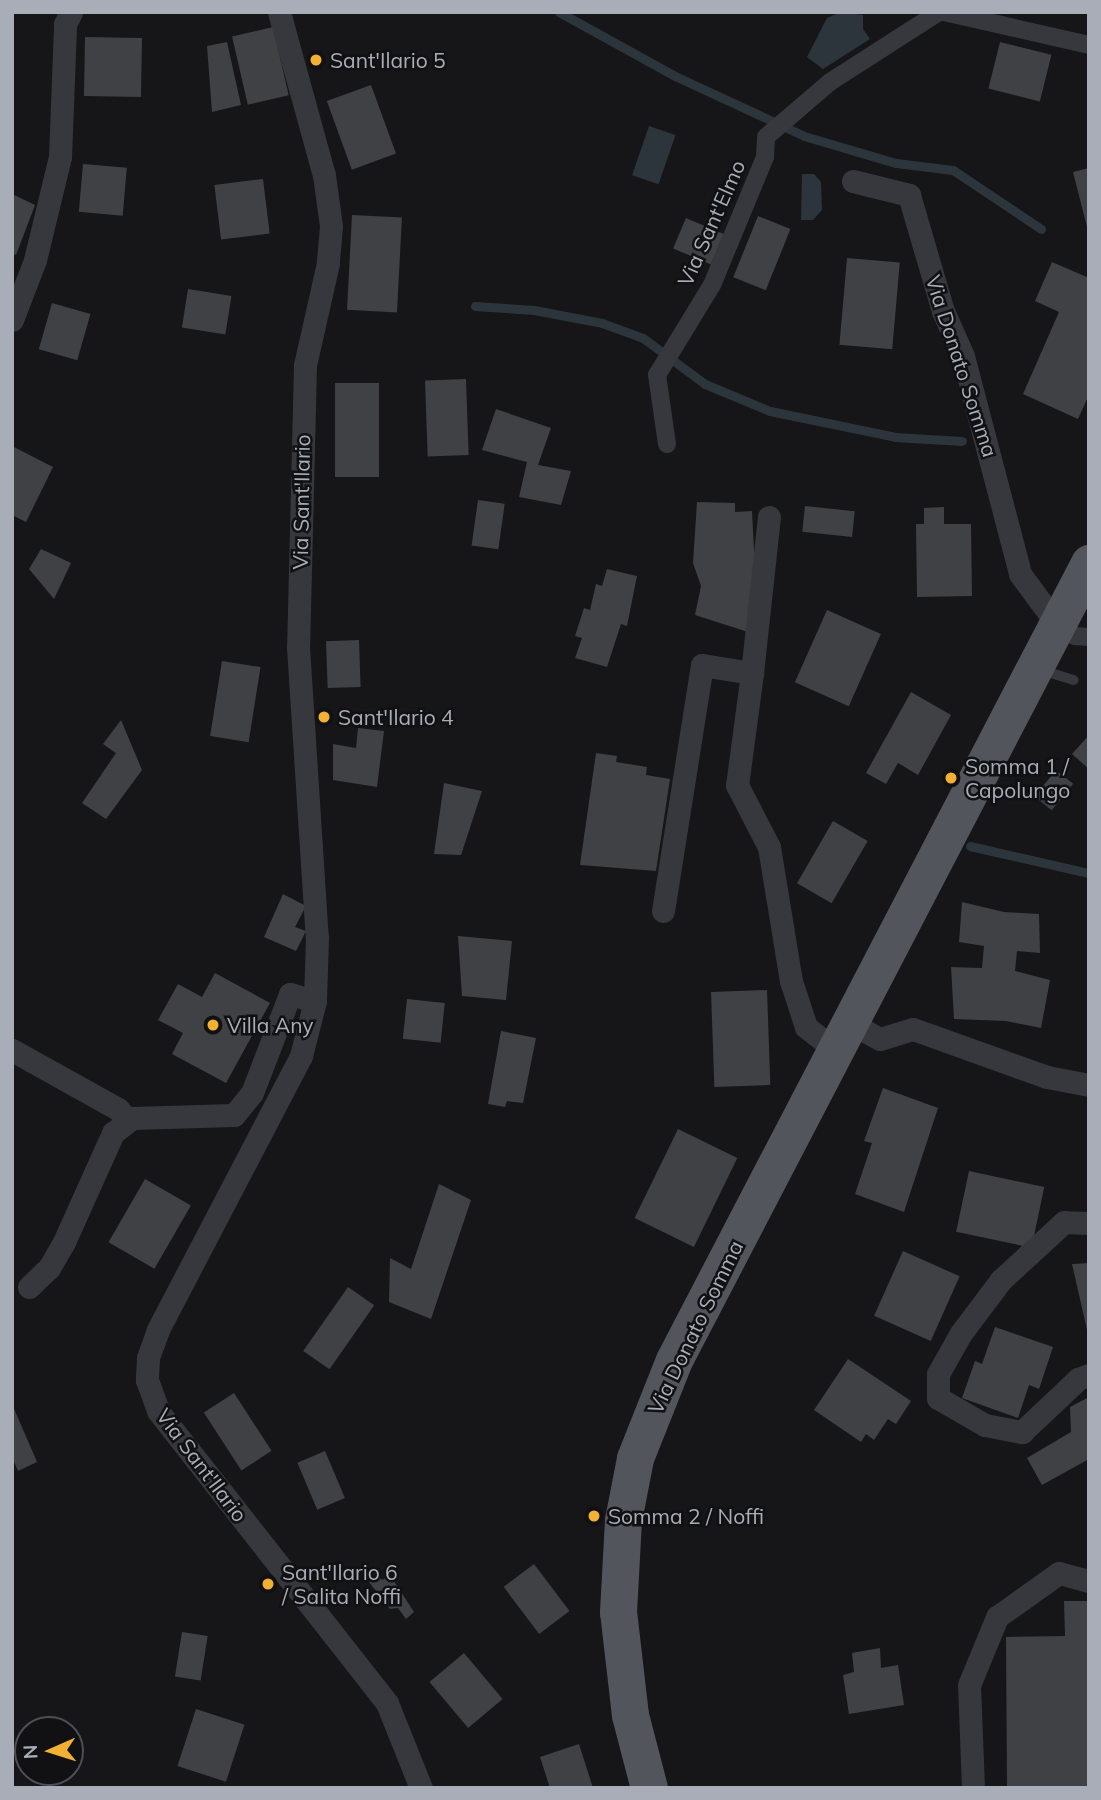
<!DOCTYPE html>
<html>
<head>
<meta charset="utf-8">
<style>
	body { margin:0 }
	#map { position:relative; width:1101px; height:1800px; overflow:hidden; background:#161618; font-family:Mulish,sans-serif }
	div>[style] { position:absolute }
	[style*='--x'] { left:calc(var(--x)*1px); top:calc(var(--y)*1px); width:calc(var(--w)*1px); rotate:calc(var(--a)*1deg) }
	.water>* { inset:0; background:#2c353c; transform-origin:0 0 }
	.stream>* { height:9px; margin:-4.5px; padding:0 4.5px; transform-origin:4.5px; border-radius:4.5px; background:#2c353c }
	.building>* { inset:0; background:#404145; transform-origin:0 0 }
	.service>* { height:10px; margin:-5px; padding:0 5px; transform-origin:5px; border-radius:5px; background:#37383d }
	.pedestrian>* { height:18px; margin:-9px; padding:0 9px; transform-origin:9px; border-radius:9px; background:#37383d }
	.minor>* { height:23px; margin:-11.5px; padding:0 11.5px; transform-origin:11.5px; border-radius:11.5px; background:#37383d }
	.primary>* { height:37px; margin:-18.5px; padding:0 18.5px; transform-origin:18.5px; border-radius:18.5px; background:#53555c }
	.dots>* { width:19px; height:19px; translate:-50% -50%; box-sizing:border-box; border:4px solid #111113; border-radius:50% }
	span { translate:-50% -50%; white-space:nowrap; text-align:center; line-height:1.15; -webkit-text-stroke:5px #111113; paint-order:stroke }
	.poi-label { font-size:21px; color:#a8adb8 }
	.left { translate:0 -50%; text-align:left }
	.street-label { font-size:21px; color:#a8adb8 }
	.frame { position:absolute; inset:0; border:14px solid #a8adb8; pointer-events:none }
	.north { position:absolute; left:14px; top:1716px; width:70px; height:70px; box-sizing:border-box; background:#111113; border:2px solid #4d4f55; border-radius:50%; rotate:267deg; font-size:19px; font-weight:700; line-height:28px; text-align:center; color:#a8adb8 }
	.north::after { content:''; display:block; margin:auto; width:24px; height:32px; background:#f2b134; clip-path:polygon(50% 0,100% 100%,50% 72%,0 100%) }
</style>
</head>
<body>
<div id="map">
	<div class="water">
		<i style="clip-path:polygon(841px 12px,863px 15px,863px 29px,870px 39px,823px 69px,807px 57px,827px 18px)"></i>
		<i style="left:649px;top:126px;width:28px;height:52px;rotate:19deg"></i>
		<i style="clip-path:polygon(802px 174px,814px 174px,821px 182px,822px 210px,813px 220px,801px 220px)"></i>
	</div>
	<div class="stream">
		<i style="--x:559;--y:12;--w:132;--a:28.9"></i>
		<i style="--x:675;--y:76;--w:142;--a:24.9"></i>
		<i style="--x:804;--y:136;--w:96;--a:16.4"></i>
		<i style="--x:896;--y:163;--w:57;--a:7"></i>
		<i style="--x:953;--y:170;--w:106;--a:33.8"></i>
		<i style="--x:475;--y:306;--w:59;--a:3.9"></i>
		<i style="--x:534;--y:310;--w:69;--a:10.8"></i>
		<i style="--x:602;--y:323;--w:44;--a:20.1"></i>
		<i style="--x:643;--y:338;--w:77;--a:36.6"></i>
		<i style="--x:705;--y:384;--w:70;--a:22.6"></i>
		<i style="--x:770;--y:411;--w:128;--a:11.7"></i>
		<i style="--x:895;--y:437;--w:67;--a:3.4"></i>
		<i style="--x:970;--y:846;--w:122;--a:12.8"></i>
	</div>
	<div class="building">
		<i style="left:273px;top:27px;width:70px;height:42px;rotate:77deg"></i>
		<i style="left:85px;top:37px;width:57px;height:59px;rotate:1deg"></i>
		<i style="clip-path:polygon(227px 42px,241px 105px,212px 112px,207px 46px)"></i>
		<i style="left:1000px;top:42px;width:53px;height:48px;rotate:14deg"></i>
		<i style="left:371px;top:85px;width:73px;height:47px;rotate:70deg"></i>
		<i style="left:83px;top:164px;width:44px;height:48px;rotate:5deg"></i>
		<i style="clip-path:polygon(1089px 168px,1089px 231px,1088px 231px,1073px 172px)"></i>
		<i style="left:263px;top:179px;width:55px;height:49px;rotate:83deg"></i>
		<i style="clip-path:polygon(12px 194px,35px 205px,16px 255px,12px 253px)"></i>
		<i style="left:352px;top:215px;width:50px;height:95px;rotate:3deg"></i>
		<i style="left:758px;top:216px;width:35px;height:66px;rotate:22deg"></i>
		<i style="left:686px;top:218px;width:41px;height:33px;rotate:23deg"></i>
		<i style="left:847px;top:258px;width:53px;height:87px;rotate:5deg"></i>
		<i style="clip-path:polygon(1052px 262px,1089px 278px,1089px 395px,1078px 419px,1023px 394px,1059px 312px,1035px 301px)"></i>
		<i style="left:188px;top:289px;width:44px;height:39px;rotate:9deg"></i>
		<i style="left:52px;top:303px;width:40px;height:48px;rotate:16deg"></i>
		<i style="left:466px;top:379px;width:76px;height:41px;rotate:88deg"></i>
		<i style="left:335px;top:383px;width:44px;height:94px"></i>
		<i style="clip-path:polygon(496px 409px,551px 428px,538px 465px,571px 471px,561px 505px,519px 497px,527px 462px,482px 450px)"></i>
		<i style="clip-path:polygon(12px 446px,53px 467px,26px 522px,12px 515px)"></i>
		<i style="left:478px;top:500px;width:27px;height:46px;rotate:8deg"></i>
		<i style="clip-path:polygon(697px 502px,735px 503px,735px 512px,752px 511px,756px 590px,748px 632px,695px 615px,701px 586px,693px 563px)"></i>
		<i style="left:805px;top:506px;width:50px;height:26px;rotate:6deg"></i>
		<i style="clip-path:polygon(944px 507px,944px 524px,971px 524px,972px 596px,917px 597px,916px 524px,924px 524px,924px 508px)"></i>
		<i style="clip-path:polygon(41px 549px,71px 563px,54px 599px,29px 569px)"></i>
		<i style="clip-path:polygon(607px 569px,637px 576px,627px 626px,621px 624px,607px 667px,575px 658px,582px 638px,575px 636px,584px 608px,590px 610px,596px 584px,602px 586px)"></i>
		<i style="left:827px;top:610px;width:59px;height:79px;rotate:24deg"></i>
		<i style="left:359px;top:640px;width:47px;height:33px;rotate:88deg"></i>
		<i style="left:222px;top:661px;width:39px;height:76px;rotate:9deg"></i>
		<i style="clip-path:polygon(911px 692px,951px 715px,918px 775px,898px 763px,886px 784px,866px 773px)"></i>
		<i style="clip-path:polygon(121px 720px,142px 770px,106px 819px,82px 803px,116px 753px,103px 744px)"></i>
		<i style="clip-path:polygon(358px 728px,384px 731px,377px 787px,333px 780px,333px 744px,356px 748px)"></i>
		<i style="clip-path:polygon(1089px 735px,1089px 769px,1072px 754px)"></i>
		<i style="clip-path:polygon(596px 753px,617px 756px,616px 762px,647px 767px,646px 775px,670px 779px,656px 871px,580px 865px)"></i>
		<i style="left:1056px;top:770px;width:22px;height:34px;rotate:39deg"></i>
		<i style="clip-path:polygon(444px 783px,482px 791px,461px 855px,434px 854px)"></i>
		<i style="left:833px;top:821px;width:40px;height:72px;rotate:30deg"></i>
		<i style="clip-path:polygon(283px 894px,306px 906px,295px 927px,306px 931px,296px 951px,264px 937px)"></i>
		<i style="clip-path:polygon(962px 902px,1004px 912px,1039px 914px,1040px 953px,1017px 951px,1015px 971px,1050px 980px,1041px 1028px,1006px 1021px,954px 1019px,951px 967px,982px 968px,984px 946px,959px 942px)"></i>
		<i style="clip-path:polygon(458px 936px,512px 941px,506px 1000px,462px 996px)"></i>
		<i style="clip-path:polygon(215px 973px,270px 1003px,226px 1083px,172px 1054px,183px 1033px,158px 1020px,178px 984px,202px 997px)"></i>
		<i style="left:767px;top:990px;width:95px;height:56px;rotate:88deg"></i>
		<i style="left:407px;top:999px;width:38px;height:40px;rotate:6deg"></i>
		<i style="clip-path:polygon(501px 1031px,536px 1038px,523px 1103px,507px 1101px,505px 1107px,488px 1104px)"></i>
		<i style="clip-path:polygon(883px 1088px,938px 1108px,904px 1212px,855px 1194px,872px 1143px,864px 1141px)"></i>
		<i style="left:678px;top:1129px;width:66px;height:99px;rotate:26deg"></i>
		<i style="left:969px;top:1171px;width:77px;height:62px;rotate:12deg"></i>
		<i style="left:145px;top:1179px;width:53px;height:73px;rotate:30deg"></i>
		<i style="clip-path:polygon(439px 1184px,471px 1200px,431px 1319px,389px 1302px,390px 1258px,411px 1269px)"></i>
		<i style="left:903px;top:1251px;width:62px;height:71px;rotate:24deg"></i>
		<i style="clip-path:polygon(1089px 1263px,1089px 1334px,1088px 1334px,1072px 1264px)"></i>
		<i style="left:348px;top:1287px;width:32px;height:78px;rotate:35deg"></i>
		<i style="clip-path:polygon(995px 1327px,1053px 1347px,1039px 1389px,1029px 1385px,1018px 1418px,962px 1398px,975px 1361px,982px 1364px)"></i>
		<i style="clip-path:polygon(848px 1359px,911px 1401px,896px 1424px,888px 1419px,874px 1440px,866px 1434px,861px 1442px,814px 1410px)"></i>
		<i style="left:234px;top:1393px;width:69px;height:36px;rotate:57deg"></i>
		<i style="clip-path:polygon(1089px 1397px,1089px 1459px,1042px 1485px,1027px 1458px,1071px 1432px,1070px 1407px)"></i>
		<i style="clip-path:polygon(12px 1404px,37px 1462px,18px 1471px,12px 1457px)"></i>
		<i style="left:325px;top:1451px;width:51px;height:30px;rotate:67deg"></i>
		<i style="left:534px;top:1564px;width:59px;height:38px;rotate:53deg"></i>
		<i style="clip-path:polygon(378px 1575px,382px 1580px,390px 1575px,414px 1612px,406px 1619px,398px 1608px,390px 1609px,369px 1582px)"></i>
		<i style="clip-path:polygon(1064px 1601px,1089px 1601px,1089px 1788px,1007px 1788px,1006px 1637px,1065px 1636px)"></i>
		<i style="left:182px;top:1632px;width:26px;height:45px;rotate:9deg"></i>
		<i style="clip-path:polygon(880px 1648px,881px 1668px,898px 1665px,904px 1705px,849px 1714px,843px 1675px,854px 1672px,852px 1653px)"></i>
		<i style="left:464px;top:1653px;width:60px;height:45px;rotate:50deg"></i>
		<i style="left:196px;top:1709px;width:51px;height:60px;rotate:18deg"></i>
		<i style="clip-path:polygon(579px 1744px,593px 1788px,550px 1788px,540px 1757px)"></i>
	</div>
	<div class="service">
		<i style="--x:1041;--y:670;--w:34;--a:17"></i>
	</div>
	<div class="pedestrian">
		<i style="--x:944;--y:12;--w:149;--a:12.8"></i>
		<i style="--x:667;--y:444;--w:70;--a:-98.2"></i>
		<i style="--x:657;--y:375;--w:105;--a:-58.6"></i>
		<i style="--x:712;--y:285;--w:139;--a:-67.5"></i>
		<i style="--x:765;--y:157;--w:20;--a:-87"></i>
		<i style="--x:766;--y:137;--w:84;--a:-40.7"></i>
		<i style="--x:830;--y:82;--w:130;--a:-32.7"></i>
		<i style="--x:1057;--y:624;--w:22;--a:34"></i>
		<i style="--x:1075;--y:636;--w:14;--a:4"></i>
	</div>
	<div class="minor">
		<i style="--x:279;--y:12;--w:169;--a:74.6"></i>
		<i style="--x:324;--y:175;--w:51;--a:82.2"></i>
		<i style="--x:331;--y:226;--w:37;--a:95"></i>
		<i style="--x:328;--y:263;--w:105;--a:102.7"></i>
		<i style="--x:305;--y:365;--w:282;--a:91.4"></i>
		<i style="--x:298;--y:647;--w:291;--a:86.3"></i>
		<i style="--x:317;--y:937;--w:64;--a:91.8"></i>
		<i style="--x:315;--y:1001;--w:57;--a:104.3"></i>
		<i style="--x:301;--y:1056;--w:309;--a:117.6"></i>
		<i style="--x:158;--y:1330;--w:30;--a:110"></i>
		<i style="--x:148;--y:1358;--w:22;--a:93"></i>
		<i style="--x:147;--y:1380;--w:33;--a:70"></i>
		<i style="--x:158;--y:1411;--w:371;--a:51.9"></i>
		<i style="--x:387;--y:1703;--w:92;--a:68.2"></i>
		<i style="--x:853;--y:181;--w:58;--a:14"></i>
		<i style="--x:909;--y:195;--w:121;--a:73.7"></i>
		<i style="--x:943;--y:311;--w:49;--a:66"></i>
		<i style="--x:963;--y:356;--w:225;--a:75.3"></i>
		<i style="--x:1020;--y:574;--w:62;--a:53.5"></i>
		<i style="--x:12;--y:320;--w:64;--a:-69"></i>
		<i style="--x:35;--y:260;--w:106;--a:-76.4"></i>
		<i style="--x:60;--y:157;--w:133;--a:-87.8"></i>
		<i style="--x:65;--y:24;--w:13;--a:-63"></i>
		<i style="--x:752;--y:673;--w:157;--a:-83.8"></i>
		<i style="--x:663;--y:911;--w:249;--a:-81"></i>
		<i style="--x:702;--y:665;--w:51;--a:9.1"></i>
		<i style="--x:752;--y:673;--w:113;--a:97.6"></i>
		<i style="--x:737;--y:785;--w:70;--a:62.7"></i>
		<i style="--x:769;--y:847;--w:136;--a:80.7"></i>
		<i style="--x:791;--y:981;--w:48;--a:71.9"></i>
		<i style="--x:806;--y:1027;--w:37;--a:38"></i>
		<i style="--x:849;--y:1022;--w:35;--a:29"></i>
		<i style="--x:880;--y:1039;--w:34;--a:-17"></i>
		<i style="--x:913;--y:1029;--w:142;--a:19.7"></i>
		<i style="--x:1047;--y:1077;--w:43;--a:10.8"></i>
		<i style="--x:12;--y:1050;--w:121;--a:29.1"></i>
		<i style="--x:118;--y:1109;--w:13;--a:48"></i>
		<i style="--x:1089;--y:1223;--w:25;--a:-178"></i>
		<i style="--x:1064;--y:1222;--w:86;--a:137.4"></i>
		<i style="--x:1001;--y:1280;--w:66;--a:127"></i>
		<i style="--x:961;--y:1333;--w:47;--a:119.3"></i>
		<i style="--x:938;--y:1374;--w:24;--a:90"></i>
		<i style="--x:938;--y:1398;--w:54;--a:29.9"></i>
		<i style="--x:985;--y:1425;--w:38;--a:11"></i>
		<i style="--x:1022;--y:1432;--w:77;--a:-43.4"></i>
		<i style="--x:1078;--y:1379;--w:12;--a:-20"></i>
		<i style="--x:29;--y:1287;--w:28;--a:-44"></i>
		<i style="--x:49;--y:1268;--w:30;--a:-60"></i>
		<i style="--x:64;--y:1242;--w:120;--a:-65.8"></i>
		<i style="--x:113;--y:1133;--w:24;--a:-38"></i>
		<i style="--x:132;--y:1118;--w:102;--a:-1.7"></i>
		<i style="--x:234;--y:1115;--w:28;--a:-51"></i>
		<i style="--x:252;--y:1093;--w:106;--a:-69"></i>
		<i style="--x:290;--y:994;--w:26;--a:16"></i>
		<i style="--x:973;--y:1788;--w:103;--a:-92.2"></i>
		<i style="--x:969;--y:1685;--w:74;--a:-67.6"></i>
		<i style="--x:997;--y:1617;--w:76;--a:-35.4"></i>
		<i style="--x:1059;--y:1573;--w:31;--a:15"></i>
	</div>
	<div class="primary">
		<i style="--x:649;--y:1788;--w:75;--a:-104.6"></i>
		<i style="--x:630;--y:1715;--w:104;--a:-96.6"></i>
		<i style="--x:618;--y:1612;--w:92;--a:-86.9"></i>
		<i style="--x:623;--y:1520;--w:63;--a:-79"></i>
		<i style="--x:635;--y:1458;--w:105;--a:-68.3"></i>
		<i style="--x:674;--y:1360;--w:899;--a:-62.49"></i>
	</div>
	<div class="dots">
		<i style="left:316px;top:60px;background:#f2b134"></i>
		<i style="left:324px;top:717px;background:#f2b134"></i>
		<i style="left:951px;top:778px;background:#f2b134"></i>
		<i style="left:213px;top:1025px;background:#f2b134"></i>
		<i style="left:594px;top:1516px;background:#f2b134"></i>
		<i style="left:268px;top:1584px;background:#f2b134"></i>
	</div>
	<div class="poi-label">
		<span class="left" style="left:330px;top:60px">Sant'Ilario 5</span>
		<span class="left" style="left:338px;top:717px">Sant'Ilario 4</span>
		<span class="left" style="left:965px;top:778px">Somma 1 /<br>Capolungo</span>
		<span class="left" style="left:227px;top:1025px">Villa Any</span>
		<span class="left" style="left:608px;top:1516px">Somma 2 / Noffi</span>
		<span class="left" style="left:282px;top:1584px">Sant'Ilario 6<br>/ Salita Noffi</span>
	</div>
	<div class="street-label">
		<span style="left:711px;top:223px;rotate:-66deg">Via Sant'Elmo</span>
		<span style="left:962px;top:366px;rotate:72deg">Via Donato Somma</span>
		<span style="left:301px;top:502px;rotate:-89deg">Via Sant'Ilario</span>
		<span style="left:695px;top:1327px;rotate:-64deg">Via Donato Somma</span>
		<span style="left:202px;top:1465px;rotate:53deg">Via Sant'Ilario</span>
	</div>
	<div class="frame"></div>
	<div class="north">N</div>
</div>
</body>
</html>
